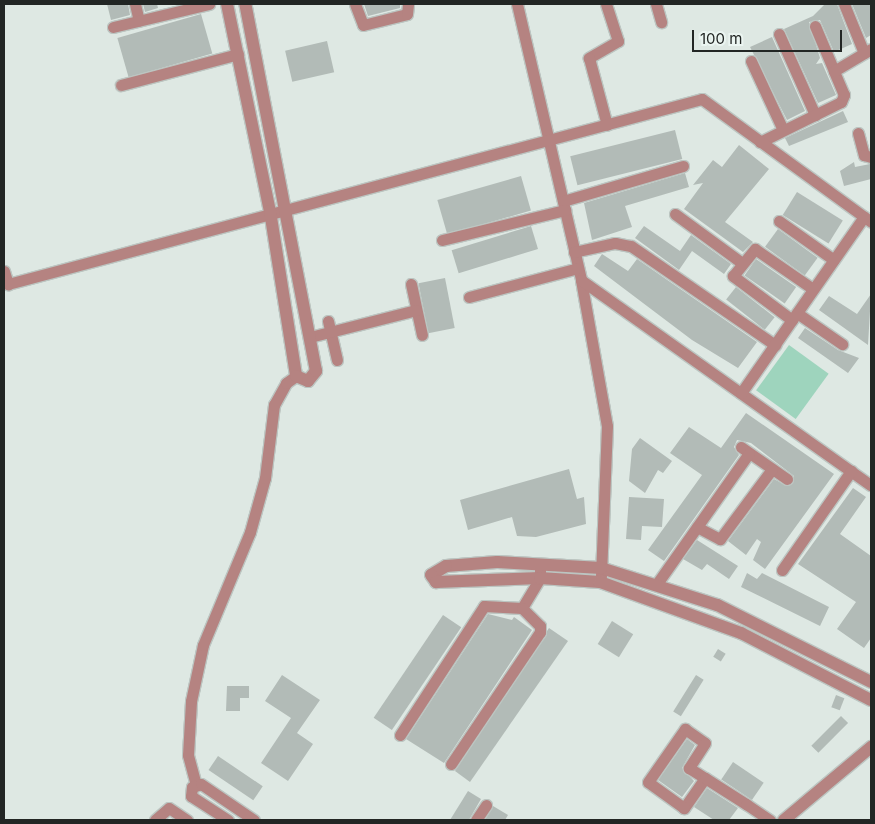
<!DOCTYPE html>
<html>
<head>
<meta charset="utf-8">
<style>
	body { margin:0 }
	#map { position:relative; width:875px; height:824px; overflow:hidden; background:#dee8e3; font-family:Inter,sans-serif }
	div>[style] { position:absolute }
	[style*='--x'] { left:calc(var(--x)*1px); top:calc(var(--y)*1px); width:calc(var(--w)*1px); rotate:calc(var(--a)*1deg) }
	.green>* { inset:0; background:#9ed4bd; transform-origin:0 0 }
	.building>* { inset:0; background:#b2bbb7; transform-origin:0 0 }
	.roads { filter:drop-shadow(1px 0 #bcc5c1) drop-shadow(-1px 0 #bcc5c1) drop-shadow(0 1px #bcc5c1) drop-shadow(0 -1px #bcc5c1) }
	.minor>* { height:11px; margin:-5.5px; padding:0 5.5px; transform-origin:5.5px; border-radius:5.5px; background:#b58381 }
	.tertiary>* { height:12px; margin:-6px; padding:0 6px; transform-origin:6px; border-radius:6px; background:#b58381 }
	span { translate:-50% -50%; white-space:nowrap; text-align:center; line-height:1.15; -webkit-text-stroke:4px #ebf5f1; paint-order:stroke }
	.frame { position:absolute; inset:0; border:5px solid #222624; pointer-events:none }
	.scale { position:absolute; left:692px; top:30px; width:150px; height:22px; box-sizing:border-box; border:2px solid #222624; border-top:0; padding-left:6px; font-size:15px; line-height:18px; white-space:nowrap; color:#222624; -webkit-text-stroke:4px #ebf5f1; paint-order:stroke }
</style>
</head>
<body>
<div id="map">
	<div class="green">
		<i style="left:789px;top:345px;width:49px;height:56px;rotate:36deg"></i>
	</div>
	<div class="building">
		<i style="clip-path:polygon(107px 4px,128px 4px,130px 15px,111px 20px)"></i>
		<i style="clip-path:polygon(143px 4px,157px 4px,158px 8px,145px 12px)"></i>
		<i style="clip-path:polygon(364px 4px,400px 4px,400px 8px,368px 16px)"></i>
		<i style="clip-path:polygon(825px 4px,837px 4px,852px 44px,834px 52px,820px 20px,809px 22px,820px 58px,816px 64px,822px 63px,836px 95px,818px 103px,784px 29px,813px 16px)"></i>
		<i style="clip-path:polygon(852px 4px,871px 4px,871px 35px,866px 38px)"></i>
		<i style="left:201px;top:14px;width:41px;height:87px;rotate:74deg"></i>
		<i style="clip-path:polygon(772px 37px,805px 111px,787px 120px,750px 47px)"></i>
		<i style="left:327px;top:41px;width:32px;height:43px;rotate:77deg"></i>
		<i style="clip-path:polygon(843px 111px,848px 122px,789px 146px,785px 138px)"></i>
		<i style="left:675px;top:130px;width:30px;height:108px;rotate:76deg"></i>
		<i style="clip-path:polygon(739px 145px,769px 169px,725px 222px,753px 242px,743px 252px,684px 209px,703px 183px,693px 185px,713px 160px,722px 167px)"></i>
		<i style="clip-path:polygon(854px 162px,855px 167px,870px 164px,871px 179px,844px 186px,840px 171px)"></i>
		<i style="clip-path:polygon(685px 173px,689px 187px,625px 206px,632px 227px,592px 240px,584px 203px)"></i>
		<i style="left:521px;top:176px;width:36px;height:87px;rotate:74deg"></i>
		<i style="left:797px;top:192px;width:54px;height:27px;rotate:32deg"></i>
		<i style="left:531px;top:226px;width:24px;height:83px;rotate:73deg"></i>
		<i style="clip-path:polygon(644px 226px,680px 251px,691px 235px,731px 264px,724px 274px,692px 251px,679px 270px,635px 238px)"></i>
		<i style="left:778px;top:229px;width:49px;height:22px;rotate:36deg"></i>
		<i style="clip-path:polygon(602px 254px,628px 271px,637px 259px,757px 342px,738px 368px,692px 340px,594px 266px)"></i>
		<i style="left:756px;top:259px;width:49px;height:20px;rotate:35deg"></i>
		<i style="left:445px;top:278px;width:51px;height:27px;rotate:79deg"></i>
		<i style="left:736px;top:287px;width:49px;height:16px;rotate:38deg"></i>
		<i style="clip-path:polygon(871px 294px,868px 345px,819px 310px,829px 296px,857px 314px)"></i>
		<i style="clip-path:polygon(805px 328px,838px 350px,859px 358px,848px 373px,798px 338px)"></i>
		<i style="clip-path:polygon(746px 413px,834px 474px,765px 569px,753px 560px,761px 542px,757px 539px,746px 555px,728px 541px,774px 479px,787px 486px,794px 476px,751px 443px,737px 440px,734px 447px,739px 455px,664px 561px,648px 550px,702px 475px,670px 453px,689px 427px,721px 448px)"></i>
		<i style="clip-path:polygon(640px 438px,672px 461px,663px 473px,658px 470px,645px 493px,629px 481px,632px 449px)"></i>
		<i style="clip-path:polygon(569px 469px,577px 499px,584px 497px,586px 524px,536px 537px,517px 536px,512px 517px,468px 530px,460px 500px)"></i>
		<i style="clip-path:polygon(853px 488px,866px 497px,840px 534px,871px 556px,871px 638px,864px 648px,837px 629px,856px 602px,798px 564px)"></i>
		<i style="clip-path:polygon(629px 497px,664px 499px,662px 527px,642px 526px,641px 540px,626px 539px)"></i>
		<i style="clip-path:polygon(697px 540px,738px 566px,729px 579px,707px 564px,702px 570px,683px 559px)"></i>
		<i style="clip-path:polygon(747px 573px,757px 579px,762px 573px,829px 607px,820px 626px,741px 587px)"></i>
		<i style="clip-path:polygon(488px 614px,512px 620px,514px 617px,532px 630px,444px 763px,406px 739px)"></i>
		<i style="left:443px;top:615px;width:22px;height:124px;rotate:34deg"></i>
		<i style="left:612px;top:621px;width:25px;height:27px;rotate:32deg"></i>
		<i style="clip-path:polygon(549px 628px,568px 641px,470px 782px,455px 771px)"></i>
		<i style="left:718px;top:649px;width:9px;height:9px;rotate:32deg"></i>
		<i style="clip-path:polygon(282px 675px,320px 700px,297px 733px,313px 744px,288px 781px,261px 763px,291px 718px,265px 701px)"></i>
		<i style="left:696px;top:675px;width:9px;height:43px;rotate:32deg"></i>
		<i style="clip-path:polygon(227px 686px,249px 686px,249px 698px,240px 698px,240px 711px,226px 711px)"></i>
		<i style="left:836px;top:695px;width:9px;height:13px;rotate:21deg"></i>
		<i style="left:841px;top:716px;width:10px;height:42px;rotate:45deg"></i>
		<i style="clip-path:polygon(687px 739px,695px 745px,682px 768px,694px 781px,682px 797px,658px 780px)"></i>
		<i style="left:218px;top:756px;width:54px;height:17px;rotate:34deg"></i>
		<i style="left:733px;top:762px;width:37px;height:21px;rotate:34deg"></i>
		<i style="clip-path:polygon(707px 788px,738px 808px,729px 820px,714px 820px,694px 807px)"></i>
		<i style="clip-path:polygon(468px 791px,481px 799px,469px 820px,450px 820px)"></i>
		<i style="clip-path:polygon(493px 806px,508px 815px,505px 820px,485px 820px)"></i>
	</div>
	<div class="roads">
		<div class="minor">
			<i style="--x:135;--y:4;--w:17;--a:77"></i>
			<i style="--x:355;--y:4;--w:22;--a:69"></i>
			<i style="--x:363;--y:25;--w:45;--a:-14"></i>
			<i style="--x:407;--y:14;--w:10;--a:-84"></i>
			<i style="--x:517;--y:4;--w:283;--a:76.9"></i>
			<i style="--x:581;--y:280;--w:148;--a:79.9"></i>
			<i style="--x:607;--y:426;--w:151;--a:92.3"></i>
			<i style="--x:606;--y:4;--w:39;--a:72"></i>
			<i style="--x:618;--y:41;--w:34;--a:150"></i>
			<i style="--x:589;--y:58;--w:69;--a:75"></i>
			<i style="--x:656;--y:4;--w:19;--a:74"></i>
			<i style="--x:844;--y:4;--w:53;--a:67.8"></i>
			<i style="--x:815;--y:26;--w:49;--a:67.1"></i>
			<i style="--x:113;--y:27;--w:99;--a:-13.5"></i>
			<i style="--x:779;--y:34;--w:89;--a:66"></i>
			<i style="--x:751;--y:61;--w:76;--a:65.1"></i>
			<i style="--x:121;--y:85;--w:121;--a:-14.8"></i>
			<i style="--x:858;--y:133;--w:23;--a:75"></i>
			<i style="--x:864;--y:155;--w:7;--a:16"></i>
			<i style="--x:760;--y:142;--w:90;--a:-26.3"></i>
			<i style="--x:841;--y:102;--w:8;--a:-67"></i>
			<i style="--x:844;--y:95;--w:26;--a:-113"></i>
			<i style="--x:834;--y:71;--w:43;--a:-30.7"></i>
			<i style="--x:563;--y:201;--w:125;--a:-16.3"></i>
			<i style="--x:675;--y:214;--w:83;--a:36.2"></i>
			<i style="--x:779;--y:221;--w:67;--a:35.3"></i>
			<i style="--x:442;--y:240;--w:127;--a:-13.7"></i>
			<i style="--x:574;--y:252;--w:42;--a:-12.4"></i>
			<i style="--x:615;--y:243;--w:16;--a:11"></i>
			<i style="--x:631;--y:246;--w:175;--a:34.5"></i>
			<i style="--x:4;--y:271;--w:14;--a:73"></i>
			<i style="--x:8;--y:284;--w:718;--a:-14.93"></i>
			<i style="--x:702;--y:99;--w:209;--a:36"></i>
			<i style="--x:581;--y:280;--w:355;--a:35.3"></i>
			<i style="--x:411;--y:284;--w:52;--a:77.8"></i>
			<i style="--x:469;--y:297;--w:113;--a:-14.9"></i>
			<i style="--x:797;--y:313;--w:55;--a:34.6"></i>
			<i style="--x:792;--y:320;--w:74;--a:-143.3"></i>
			<i style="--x:733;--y:276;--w:35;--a:-51"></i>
			<i style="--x:755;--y:249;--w:70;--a:34.6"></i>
			<i style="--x:328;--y:321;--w:40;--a:77"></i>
			<i style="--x:310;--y:337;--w:109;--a:-14.3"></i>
			<i style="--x:741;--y:393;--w:215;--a:-55.1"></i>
			<i style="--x:741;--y:447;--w:56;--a:34.8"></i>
			<i style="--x:697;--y:527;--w:26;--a:28"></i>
			<i style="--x:720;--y:539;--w:87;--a:-53.4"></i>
			<i style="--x:782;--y:570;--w:121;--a:-55.1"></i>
			<i style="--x:656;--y:585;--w:161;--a:-54.8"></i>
			<i style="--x:400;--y:735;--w:154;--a:-56.9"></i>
			<i style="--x:484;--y:606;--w:38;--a:3"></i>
			<i style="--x:522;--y:608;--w:35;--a:-59"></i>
			<i style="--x:540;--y:578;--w:8;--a:-90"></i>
			<i style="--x:451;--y:764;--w:159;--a:-56"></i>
			<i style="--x:540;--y:632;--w:6;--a:-90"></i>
			<i style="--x:540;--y:626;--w:25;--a:-135"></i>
			<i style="--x:705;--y:778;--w:37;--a:125"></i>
			<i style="--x:684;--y:808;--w:44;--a:-144.2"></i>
			<i style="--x:648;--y:782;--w:65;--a:-55.1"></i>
			<i style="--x:685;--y:729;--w:24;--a:35"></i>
			<i style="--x:705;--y:743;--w:30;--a:123"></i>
			<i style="--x:689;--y:768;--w:19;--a:32"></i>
			<i style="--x:705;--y:778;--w:49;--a:32.4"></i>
			<i style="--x:746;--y:804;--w:29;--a:34"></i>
			<i style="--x:196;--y:785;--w:31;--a:-105"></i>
			<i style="--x:188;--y:755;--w:54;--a:-86.8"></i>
			<i style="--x:191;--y:701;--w:57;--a:-77.9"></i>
			<i style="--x:203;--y:645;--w:122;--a:-67.4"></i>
			<i style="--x:250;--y:532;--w:56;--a:-74.5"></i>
			<i style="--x:265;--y:478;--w:74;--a:-83"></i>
			<i style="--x:274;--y:405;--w:25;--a:-61"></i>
			<i style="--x:286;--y:383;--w:12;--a:-35"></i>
			<i style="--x:155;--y:820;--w:18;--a:-41"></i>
			<i style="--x:169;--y:808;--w:22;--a:34"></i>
			<i style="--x:228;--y:820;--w:44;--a:-147"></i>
			<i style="--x:191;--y:796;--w:9;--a:-84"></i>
			<i style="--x:192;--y:787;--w:9;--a:-18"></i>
			<i style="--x:201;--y:784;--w:64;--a:34.2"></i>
			<i style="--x:476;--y:820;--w:18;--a:-56"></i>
		</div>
		<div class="tertiary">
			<i style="--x:227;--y:4;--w:211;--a:78.3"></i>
			<i style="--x:270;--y:211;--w:167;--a:81"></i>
			<i style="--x:296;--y:376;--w:13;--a:23"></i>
			<i style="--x:308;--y:381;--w:13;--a:-51"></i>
			<i style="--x:316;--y:371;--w:374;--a:-100.9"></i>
			<i style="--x:871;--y:682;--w:172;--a:-153.4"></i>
			<i style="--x:717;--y:605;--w:122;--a:-162.3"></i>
			<i style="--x:601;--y:568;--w:104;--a:-176.7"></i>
			<i style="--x:497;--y:562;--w:51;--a:175.5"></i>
			<i style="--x:446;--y:566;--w:17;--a:149"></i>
			<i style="--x:431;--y:575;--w:9;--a:54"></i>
			<i style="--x:436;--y:582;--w:104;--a:-2.2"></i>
			<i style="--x:540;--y:578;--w:60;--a:3.8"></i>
			<i style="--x:600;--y:582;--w:150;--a:19.9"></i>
			<i style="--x:741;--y:633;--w:146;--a:27.3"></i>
			<i style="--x:784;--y:820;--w:114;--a:-40"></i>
		</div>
	</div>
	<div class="frame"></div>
	<div class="scale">100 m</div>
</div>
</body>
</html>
